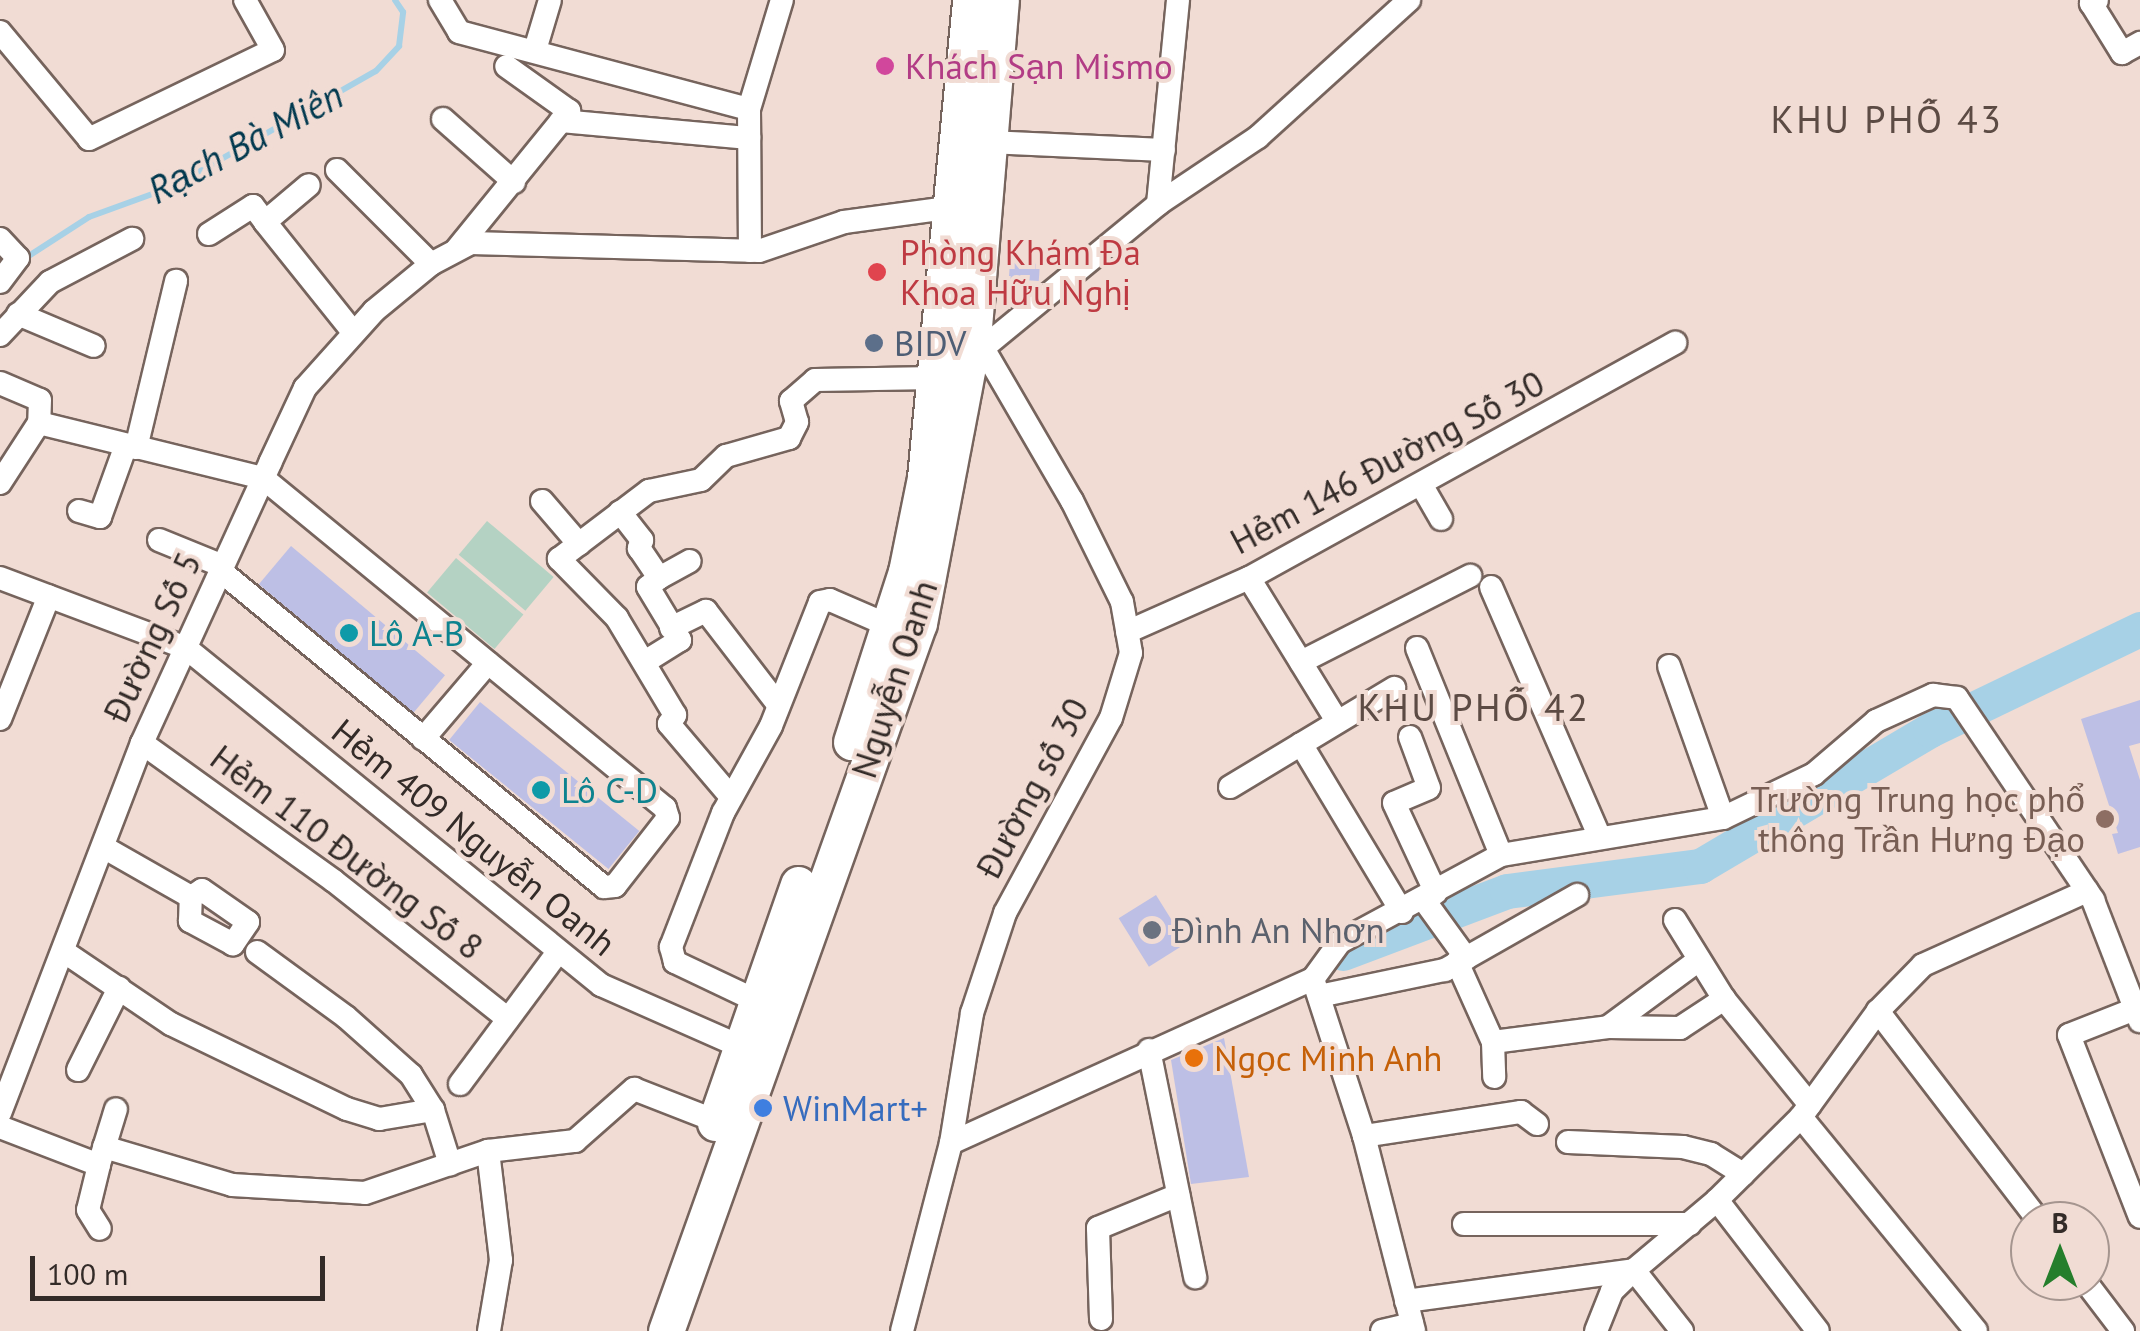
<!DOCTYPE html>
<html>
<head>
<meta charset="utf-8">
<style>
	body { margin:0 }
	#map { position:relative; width:2140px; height:1331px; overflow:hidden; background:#f1dcd4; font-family:"PT Sans",sans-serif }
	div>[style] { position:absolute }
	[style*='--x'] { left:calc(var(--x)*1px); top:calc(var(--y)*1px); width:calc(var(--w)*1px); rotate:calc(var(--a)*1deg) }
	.green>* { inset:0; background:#b4d2c3; transform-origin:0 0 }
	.stream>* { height:6px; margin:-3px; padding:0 3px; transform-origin:3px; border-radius:3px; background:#a7d1e6 }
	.river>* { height:35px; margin:-17.5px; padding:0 17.5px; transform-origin:17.5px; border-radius:17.5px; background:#a7d1e6 }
	.building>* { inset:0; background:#bdbfe5; transform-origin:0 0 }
	.roads { filter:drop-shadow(2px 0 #76645d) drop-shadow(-2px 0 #76645d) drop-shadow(0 2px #76645d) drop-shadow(0 -2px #76645d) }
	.street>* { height:22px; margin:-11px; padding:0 11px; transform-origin:11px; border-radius:11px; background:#fff }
	.primary>* { height:35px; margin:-17.5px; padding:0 17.5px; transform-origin:17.5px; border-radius:17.5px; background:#fff }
	.dots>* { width:28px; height:28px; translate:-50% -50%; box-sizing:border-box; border:5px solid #f1dcd4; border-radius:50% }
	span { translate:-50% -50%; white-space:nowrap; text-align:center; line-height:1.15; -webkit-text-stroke:8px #f1dcd4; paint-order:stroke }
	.hotel-label { font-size:35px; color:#b23c85 }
	.left { translate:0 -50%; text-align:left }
	.health-label { font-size:35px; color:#be3a42 }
	.service-label { font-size:35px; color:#4e5e75 }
	.street-label { font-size:35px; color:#332b28 }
	.culture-label { font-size:35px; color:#0d838f }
	.education-label { font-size:35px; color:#785e54 }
	.right { translate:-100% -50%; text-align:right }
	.worship-label { font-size:35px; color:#5b616d }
	.food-label { font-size:35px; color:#c56008 }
	.shop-label { font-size:35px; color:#366cbe }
	.neighbourhood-label { font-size:38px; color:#5c4b44; letter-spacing:2.5px }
	.water-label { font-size:38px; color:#00384e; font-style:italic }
	.north { position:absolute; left:2010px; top:1201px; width:100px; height:100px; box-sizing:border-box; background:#f1dcd4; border:2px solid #a5958f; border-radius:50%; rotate:0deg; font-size:28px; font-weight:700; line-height:40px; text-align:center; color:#332b28 }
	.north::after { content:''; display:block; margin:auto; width:35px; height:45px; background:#257e2c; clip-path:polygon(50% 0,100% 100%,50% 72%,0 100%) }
	.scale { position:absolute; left:30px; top:1256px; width:295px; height:45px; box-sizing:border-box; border:5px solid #332b28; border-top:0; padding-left:12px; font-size:30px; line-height:35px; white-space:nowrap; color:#332b28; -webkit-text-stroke:8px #f1dcd4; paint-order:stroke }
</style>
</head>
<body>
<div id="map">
	<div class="green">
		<i style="left:487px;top:521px;width:87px;height:44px;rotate:40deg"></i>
		<i style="left:456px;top:558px;width:88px;height:45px;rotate:40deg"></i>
	</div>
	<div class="stream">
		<i style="--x:24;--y:259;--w:77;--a:-32.9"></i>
		<i style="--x:89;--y:217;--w:90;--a:-20"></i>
		<i style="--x:174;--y:186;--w:232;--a:-29.7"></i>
		<i style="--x:376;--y:71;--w:34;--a:-47"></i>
		<i style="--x:399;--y:46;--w:34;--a:-83"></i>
		<i style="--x:403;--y:12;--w:14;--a:-124"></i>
	</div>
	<div class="river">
		<i style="--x:1343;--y:953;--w:175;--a:-20.7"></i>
		<i style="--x:1507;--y:891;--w:195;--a:-7.4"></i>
		<i style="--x:1700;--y:866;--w:267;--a:-30.6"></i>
		<i style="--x:1930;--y:730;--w:233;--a:-25.7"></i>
	</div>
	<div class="building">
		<i style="left:1010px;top:262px;width:30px;height:17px;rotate:4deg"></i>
		<i style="left:291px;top:546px;width:201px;height:50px;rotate:40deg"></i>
		<i style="clip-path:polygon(2140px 700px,2140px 743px,2129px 746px,2140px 780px,2140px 847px,2118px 854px,2112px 834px,2118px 833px,2081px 719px)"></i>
		<i style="left:480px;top:702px;width:205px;height:49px;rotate:39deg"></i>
		<i style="left:1156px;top:895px;width:57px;height:44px;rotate:58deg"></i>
		<i style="clip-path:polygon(1224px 1038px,1249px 1177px,1191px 1184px,1171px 1060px)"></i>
	</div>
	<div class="roads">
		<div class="street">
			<i style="--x:440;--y:0;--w:37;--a:59"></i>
			<i style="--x:459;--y:32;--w:300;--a:14.9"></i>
			<i style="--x:749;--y:109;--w:142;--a:89.6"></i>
			<i style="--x:2097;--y:0;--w:7;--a:153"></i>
			<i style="--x:2091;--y:3;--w:59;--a:58.2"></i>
			<i style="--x:2122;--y:53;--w:21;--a:-29"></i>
			<i style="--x:0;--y:32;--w:139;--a:50.2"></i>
			<i style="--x:89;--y:139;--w:204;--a:-25.8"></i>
			<i style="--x:273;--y:50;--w:57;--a:-119.2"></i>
			<i style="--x:535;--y:50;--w:52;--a:-73.3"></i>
			<i style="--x:749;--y:109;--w:114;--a:-73.2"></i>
			<i style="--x:443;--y:119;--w:95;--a:41.6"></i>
			<i style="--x:561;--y:121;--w:189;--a:5.2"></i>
			<i style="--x:988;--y:142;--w:176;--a:2.6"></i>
			<i style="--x:337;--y:170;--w:133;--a:45"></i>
			<i style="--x:1158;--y:204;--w:205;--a:-84.4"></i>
			<i style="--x:265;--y:222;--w:141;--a:51.3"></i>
			<i style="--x:209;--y:234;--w:52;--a:-32.5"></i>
			<i style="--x:253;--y:206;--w:20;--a:53"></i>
			<i style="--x:265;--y:222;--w:57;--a:-40.1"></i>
			<i style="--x:0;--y:239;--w:26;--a:47"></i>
			<i style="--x:18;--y:258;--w:30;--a:127"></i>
			<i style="--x:457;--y:249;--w:178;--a:-50.9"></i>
			<i style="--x:569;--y:111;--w:77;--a:-144.5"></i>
			<i style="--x:18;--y:314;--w:82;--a:22.8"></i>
			<i style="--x:0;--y:335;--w:73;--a:-46.7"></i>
			<i style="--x:50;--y:282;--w:93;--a:-27.7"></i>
			<i style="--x:983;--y:348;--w:227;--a:-39.4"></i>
			<i style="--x:1158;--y:204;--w:120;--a:-33.8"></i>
			<i style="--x:1258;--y:137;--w:204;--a:-42.2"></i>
			<i style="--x:0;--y:383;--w:43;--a:23"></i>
			<i style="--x:40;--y:400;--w:23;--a:92"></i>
			<i style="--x:39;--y:423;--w:231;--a:13.8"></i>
			<i style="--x:263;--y:478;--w:520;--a:39.38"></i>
			<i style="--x:665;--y:808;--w:10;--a:73"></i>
			<i style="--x:668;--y:818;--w:86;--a:127.9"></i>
			<i style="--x:615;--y:886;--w:11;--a:175"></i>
			<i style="--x:604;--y:887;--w:497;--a:-140.5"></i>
			<i style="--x:136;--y:448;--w:172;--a:-76.5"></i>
			<i style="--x:0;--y:483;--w:72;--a:-57"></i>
			<i style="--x:1422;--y:486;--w:38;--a:60"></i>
			<i style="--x:542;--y:501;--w:57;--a:49.3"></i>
			<i style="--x:79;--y:511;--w:22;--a:16"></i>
			<i style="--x:100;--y:517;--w:73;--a:-70.1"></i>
			<i style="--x:620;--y:512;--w:36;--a:52"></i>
			<i style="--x:642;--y:540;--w:9;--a:111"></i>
			<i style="--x:639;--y:548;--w:36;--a:56"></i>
			<i style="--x:659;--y:578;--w:14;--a:141"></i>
			<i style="--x:648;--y:587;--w:62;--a:58.9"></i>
			<i style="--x:680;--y:640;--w:40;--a:148"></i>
			<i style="--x:159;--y:540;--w:69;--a:22.1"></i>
			<i style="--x:0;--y:578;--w:199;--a:20.6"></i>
			<i style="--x:186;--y:648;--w:535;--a:39.08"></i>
			<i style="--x:601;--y:985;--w:151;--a:23.8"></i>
			<i style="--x:659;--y:578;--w:35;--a:-29"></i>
			<i style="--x:1249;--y:578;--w:168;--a:58.4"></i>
			<i style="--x:1491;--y:587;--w:270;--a:66.5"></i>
			<i style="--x:671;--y:628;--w:39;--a:-26"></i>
			<i style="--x:706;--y:611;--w:115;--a:52.4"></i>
			<i style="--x:1127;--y:632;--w:133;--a:-23.9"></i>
			<i style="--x:1249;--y:578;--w:487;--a:-28.9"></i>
			<i style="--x:1417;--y:648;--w:223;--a:67.9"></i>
			<i style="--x:1301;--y:662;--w:190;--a:-27"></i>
			<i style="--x:1669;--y:666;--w:161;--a:70.4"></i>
			<i style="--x:0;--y:719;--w:132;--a:-68.3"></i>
			<i style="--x:1410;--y:737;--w:54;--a:69.6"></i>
			<i style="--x:1429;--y:788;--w:38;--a:157"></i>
			<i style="--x:1394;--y:803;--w:99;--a:65"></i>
			<i style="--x:423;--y:739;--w:100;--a:-49.5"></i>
			<i style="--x:142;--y:743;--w:236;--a:35.7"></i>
			<i style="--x:334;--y:881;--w:222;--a:38.4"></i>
			<i style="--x:1301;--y:744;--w:196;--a:59"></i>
			<i style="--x:1230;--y:787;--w:192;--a:-31.1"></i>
			<i style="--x:731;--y:797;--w:96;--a:-130.3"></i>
			<i style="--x:669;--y:724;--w:11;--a:-56"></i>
			<i style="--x:675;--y:715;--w:113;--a:-120.9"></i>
			<i style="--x:617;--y:618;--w:83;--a:-134.5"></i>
			<i style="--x:559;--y:559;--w:113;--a:-37.1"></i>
			<i style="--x:649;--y:491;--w:53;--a:-11.9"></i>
			<i style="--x:701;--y:480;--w:35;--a:-44"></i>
			<i style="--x:726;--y:456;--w:66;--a:-15.9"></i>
			<i style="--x:789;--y:438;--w:18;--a:-63"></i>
			<i style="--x:797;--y:422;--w:22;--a:-106"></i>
			<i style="--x:791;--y:401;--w:32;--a:-41"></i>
			<i style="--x:815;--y:380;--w:121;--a:-0.9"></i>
			<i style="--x:105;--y:848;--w:99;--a:29.7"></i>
			<i style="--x:202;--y:890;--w:56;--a:34.8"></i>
			<i style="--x:248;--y:922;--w:27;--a:124"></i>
			<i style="--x:233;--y:944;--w:49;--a:-151.9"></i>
			<i style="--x:190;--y:921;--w:24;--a:-88"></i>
			<i style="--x:191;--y:897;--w:13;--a:-32"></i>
			<i style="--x:1424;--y:900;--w:72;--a:54.1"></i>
			<i style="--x:1675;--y:920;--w:93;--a:58.2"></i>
			<i style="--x:1724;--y:999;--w:136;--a:50.9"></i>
			<i style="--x:63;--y:951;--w:130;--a:34.1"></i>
			<i style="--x:171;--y:1024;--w:195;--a:25.8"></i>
			<i style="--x:347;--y:1109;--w:34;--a:17"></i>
			<i style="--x:379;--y:1119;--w:55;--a:-9.5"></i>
			<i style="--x:257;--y:952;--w:110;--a:36.1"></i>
			<i style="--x:346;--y:1017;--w:87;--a:41.7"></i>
			<i style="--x:411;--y:1075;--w:41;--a:57.8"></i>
			<i style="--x:433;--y:1110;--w:57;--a:72.5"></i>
			<i style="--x:1457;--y:962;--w:88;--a:65.8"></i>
			<i style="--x:1493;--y:1042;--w:35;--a:88"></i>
			<i style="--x:1313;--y:979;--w:165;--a:72"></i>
			<i style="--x:1364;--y:1136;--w:201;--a:75.6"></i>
			<i style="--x:1319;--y:996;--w:129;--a:-11.7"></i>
			<i style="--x:1445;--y:970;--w:152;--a:-29.6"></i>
			<i style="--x:755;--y:1000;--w:89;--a:-154.6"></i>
			<i style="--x:675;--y:962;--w:16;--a:-105"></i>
			<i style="--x:671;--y:947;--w:144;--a:-68.8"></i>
			<i style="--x:723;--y:813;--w:99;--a:-61.1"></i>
			<i style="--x:771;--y:726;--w:133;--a:-68.4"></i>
			<i style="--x:820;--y:602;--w:10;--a:-11"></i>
			<i style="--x:830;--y:600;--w:65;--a:23.4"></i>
			<i style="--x:2135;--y:1009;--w:71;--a:158.5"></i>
			<i style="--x:2069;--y:1035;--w:195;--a:68.7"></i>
			<i style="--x:1608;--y:1027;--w:72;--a:0.8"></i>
			<i style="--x:1680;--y:1028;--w:53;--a:-33.4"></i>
			<i style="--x:1493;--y:1042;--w:116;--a:-7.4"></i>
			<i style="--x:1608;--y:1027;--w:113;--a:-36.4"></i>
			<i style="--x:1149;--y:1050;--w:232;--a:78.5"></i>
			<i style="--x:78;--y:1070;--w:92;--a:-63.4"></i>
			<i style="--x:460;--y:1084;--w:164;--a:-53.4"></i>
			<i style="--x:0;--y:1113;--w:396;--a:-69"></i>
			<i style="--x:142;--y:743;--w:308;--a:-65.4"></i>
			<i style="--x:270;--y:463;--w:83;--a:-65"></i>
			<i style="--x:305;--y:388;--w:103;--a:-48.1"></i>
			<i style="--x:374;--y:311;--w:74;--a:-39.5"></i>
			<i style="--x:431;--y:264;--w:45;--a:-27.7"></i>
			<i style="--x:471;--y:243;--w:288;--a:1.6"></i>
			<i style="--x:759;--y:251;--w:90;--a:-18.8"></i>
			<i style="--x:844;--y:222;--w:105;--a:-7.7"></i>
			<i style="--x:1801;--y:1117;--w:276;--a:50.7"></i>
			<i style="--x:0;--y:1127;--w:106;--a:21"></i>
			<i style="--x:99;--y:1165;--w:46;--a:103.7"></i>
			<i style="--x:88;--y:1210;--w:22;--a:58"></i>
			<i style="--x:1364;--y:1136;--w:159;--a:-8.7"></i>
			<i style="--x:1521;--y:1112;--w:20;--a:37"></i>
			<i style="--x:1568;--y:1142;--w:115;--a:2.5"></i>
			<i style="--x:1683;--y:1147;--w:29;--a:14"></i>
			<i style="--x:1711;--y:1154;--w:38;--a:32"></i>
			<i style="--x:951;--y:1143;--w:397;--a:-24.4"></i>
			<i style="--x:1313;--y:979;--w:46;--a:-53.9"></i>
			<i style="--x:1340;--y:942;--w:183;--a:-28.4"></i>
			<i style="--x:1501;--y:855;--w:225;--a:-9.5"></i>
			<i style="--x:1723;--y:818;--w:101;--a:-25.8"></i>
			<i style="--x:1814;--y:774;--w:82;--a:-40.5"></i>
			<i style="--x:1876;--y:721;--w:63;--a:-24.5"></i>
			<i style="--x:1933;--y:695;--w:24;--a:7"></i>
			<i style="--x:1957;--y:698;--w:244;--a:56"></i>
			<i style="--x:2093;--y:900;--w:130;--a:68.8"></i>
			<i style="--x:104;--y:1147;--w:134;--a:16.5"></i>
			<i style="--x:232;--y:1185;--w:133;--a:3.4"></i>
			<i style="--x:365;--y:1193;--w:130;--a:-18.9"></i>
			<i style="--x:488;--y:1151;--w:88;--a:-6.6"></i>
			<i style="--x:575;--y:1141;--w:79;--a:-41.4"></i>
			<i style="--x:634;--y:1089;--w:88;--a:21.3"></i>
			<i style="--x:488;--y:1151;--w:110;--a:83.2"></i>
			<i style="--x:501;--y:1260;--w:72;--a:99.6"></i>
			<i style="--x:100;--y:1161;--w:54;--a:-72.9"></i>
			<i style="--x:1717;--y:1200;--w:118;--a:-44.7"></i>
			<i style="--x:1801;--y:1117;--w:131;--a:-54"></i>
			<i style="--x:2039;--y:1221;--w:265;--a:-127.5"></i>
			<i style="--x:1878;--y:1011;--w:64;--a:-45.6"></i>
			<i style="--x:1923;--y:965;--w:180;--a:-24.3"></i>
			<i style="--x:1464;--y:1224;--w:226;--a:0"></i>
			<i style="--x:2085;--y:1281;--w:63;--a:52.8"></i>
			<i style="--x:1406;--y:1301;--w:230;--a:-7.7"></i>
			<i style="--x:1101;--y:1319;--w:91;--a:-91.9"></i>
			<i style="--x:1098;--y:1228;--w:87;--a:-22.4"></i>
			<i style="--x:902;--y:1331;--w:194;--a:-75.4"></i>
			<i style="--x:951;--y:1143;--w:132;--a:-80.8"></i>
			<i style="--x:972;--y:1013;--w:105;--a:-71.7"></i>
			<i style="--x:1005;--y:913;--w:222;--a:-61.5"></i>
			<i style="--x:1111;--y:718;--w:68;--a:-72.9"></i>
			<i style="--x:1131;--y:653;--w:52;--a:-100"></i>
			<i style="--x:1122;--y:602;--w:113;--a:-116.3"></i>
			<i style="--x:1072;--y:501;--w:177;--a:-120.2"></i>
			<i style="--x:983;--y:348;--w:17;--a:-147"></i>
			<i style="--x:1382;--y:1331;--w:31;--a:-13"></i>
			<i style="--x:1596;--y:1331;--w:43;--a:-68.2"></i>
			<i style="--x:1612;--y:1291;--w:30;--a:-44"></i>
			<i style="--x:1682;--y:1331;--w:78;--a:-128.2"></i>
			<i style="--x:1634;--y:1270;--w:109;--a:-40.1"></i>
			<i style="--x:1717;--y:1200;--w:165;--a:52.4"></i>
		</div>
		<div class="primary">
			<i style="--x:851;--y:742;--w:179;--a:-72.1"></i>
			<i style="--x:906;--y:572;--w:96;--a:-78.6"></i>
			<i style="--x:925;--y:478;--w:480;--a:-84.6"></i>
			<i style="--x:715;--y:1123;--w:253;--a:-70.8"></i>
			<i style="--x:666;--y:1331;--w:752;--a:-70.34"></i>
			<i style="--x:919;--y:623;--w:289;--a:-79.2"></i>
			<i style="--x:973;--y:339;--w:340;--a:-85.3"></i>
		</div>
	</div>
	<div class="dots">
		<i style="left:885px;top:66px;background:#d1479c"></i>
		<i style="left:877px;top:272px;background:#e0444e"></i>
		<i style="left:874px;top:343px;background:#5c6f8a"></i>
		<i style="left:349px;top:633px;background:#0f9aa8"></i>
		<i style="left:541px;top:790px;background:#0f9aa8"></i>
		<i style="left:2105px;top:819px;background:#8d6e63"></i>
		<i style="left:1152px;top:930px;background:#6b7280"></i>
		<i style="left:1194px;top:1058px;background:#e8710a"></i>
		<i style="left:763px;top:1108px;background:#3f7fe0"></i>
	</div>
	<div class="hotel-label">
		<span class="left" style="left:905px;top:66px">Khách Sạn Mismo</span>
	</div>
	<div class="health-label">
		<span class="left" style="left:900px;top:272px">Phòng Khám Đa<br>Khoa Hữu Nghị</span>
	</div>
	<div class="service-label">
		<span class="left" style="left:894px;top:343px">BIDV</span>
	</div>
	<div class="street-label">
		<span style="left:1387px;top:462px;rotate:-28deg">Hẻm 146 Đường Số 30</span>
		<span style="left:152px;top:637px;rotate:-65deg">Đường Số 5</span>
		<span style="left:894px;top:679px;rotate:-72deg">Nguyễn Oanh</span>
		<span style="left:1032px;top:788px;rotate:-62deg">Đường số 30</span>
		<span style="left:474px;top:837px;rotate:39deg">Hẻm 409 Nguyễn Oanh</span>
		<span style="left:347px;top:852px;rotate:37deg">Hẻm 110 Đường Số 8</span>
	</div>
	<div class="culture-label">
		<span class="left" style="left:369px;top:633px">Lô A-B</span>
		<span class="left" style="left:561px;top:790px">Lô C-D</span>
	</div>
	<div class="education-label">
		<span class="right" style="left:2085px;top:819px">Trường Trung học phổ<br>thông Trần Hưng Đạo</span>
	</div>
	<div class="worship-label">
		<span class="left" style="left:1172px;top:930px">Đình An Nhơn</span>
	</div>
	<div class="food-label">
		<span class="left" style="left:1214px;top:1058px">Ngọc Minh Anh</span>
	</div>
	<div class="shop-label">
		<span class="left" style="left:783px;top:1108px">WinMart+</span>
	</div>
	<div class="neighbourhood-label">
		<span style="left:1887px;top:119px">KHU PHỐ 43</span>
		<span style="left:1474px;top:707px">KHU PHỐ 42</span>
	</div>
	<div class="water-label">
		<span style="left:245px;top:142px;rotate:-28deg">Rạch Bà Miên</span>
	</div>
	<div class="north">B</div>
	<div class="scale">100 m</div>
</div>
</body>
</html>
